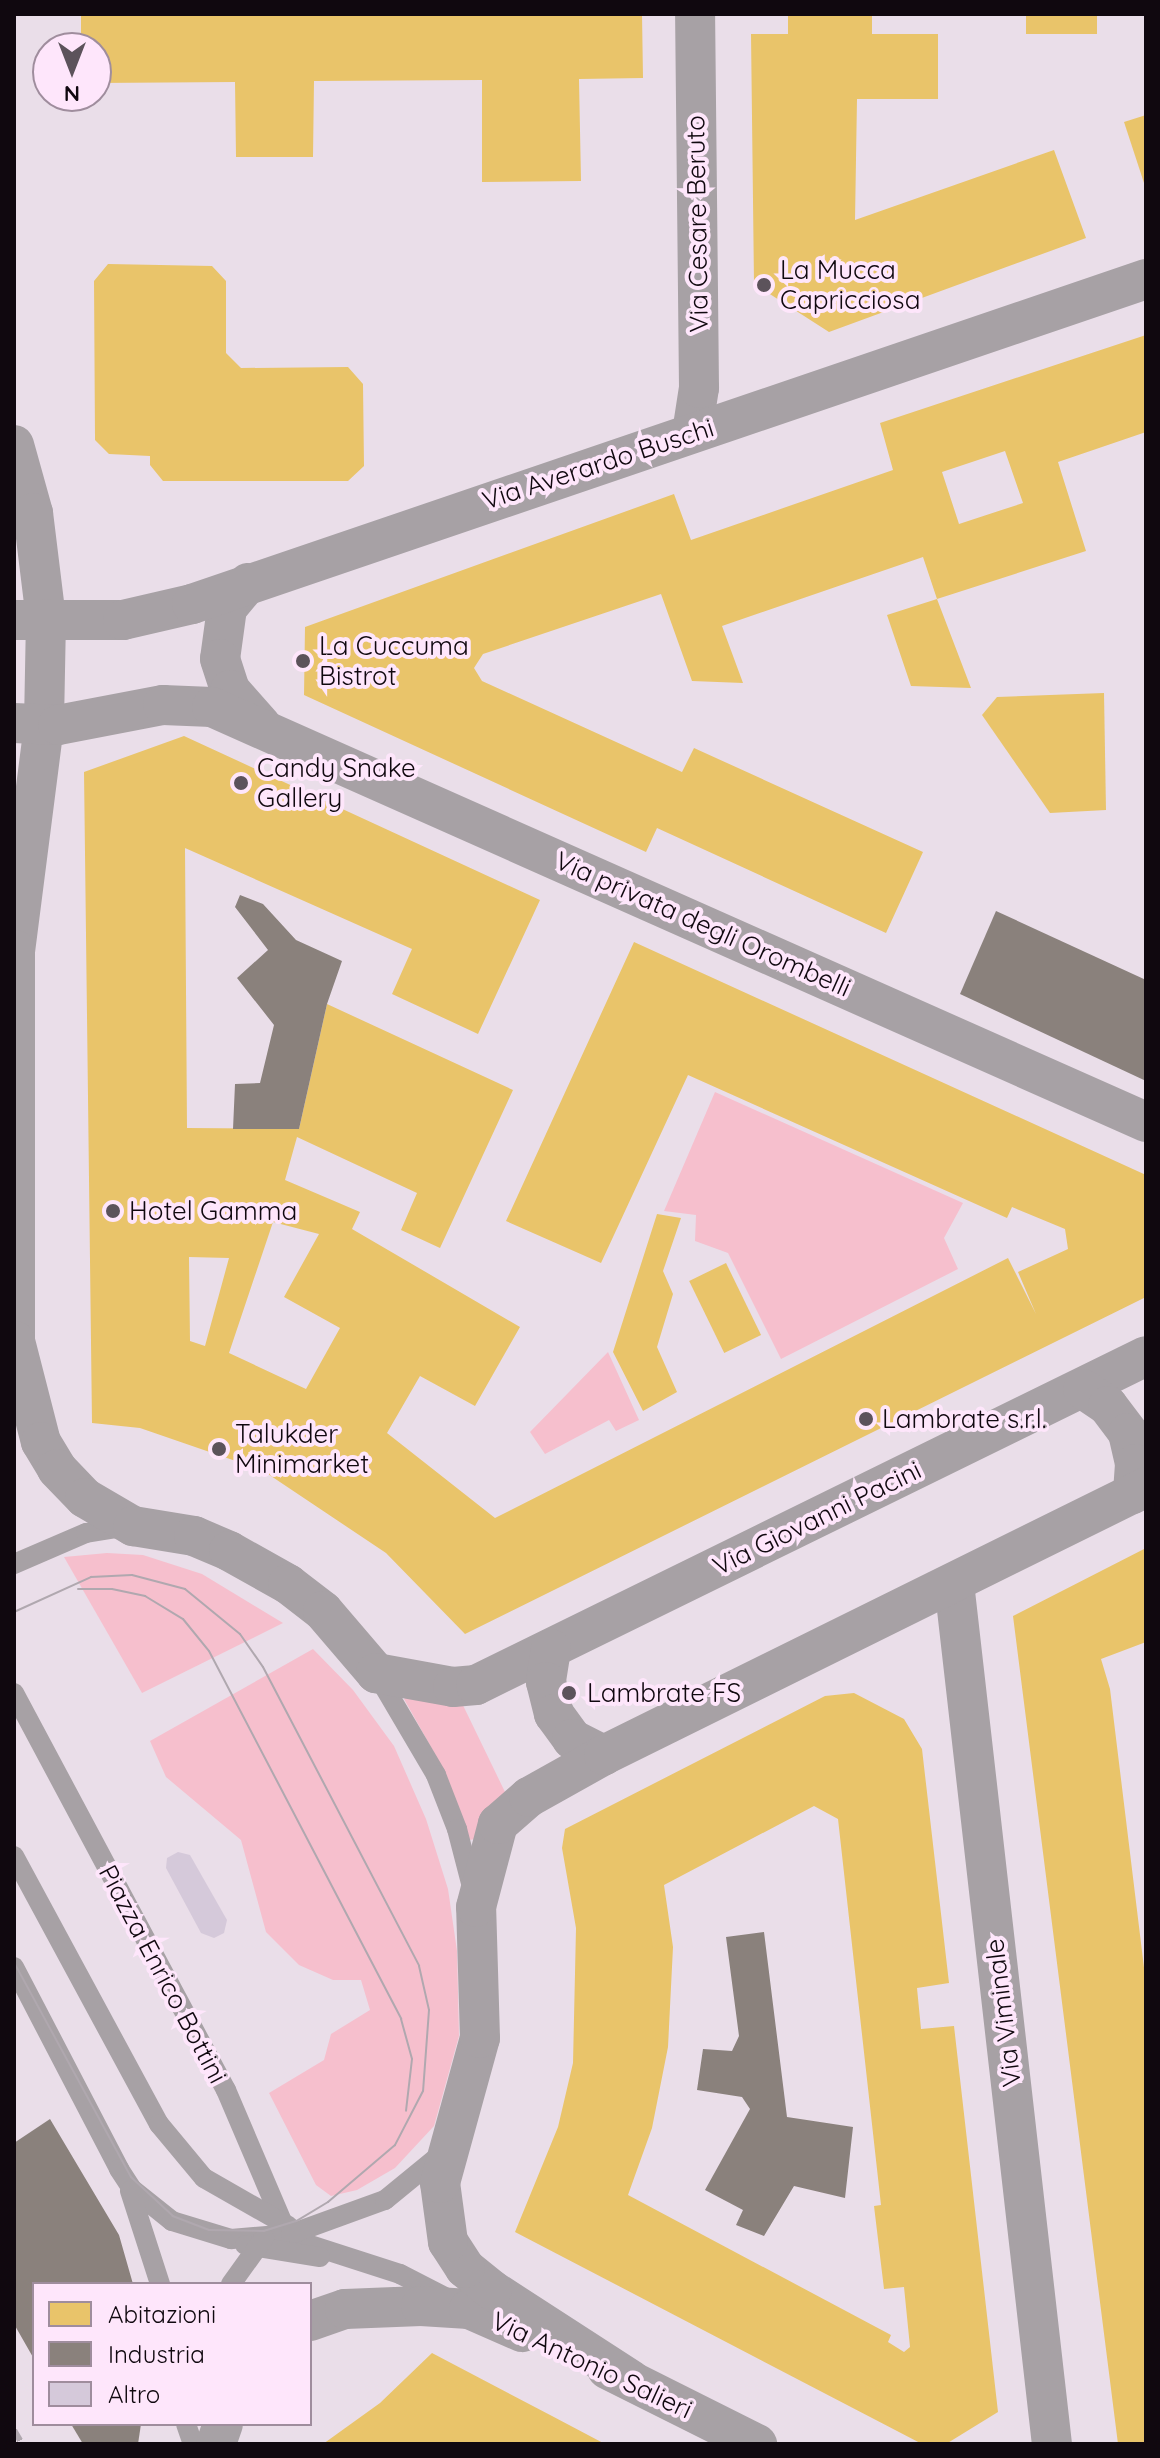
<!DOCTYPE html>
<html>
<head>
<meta charset="utf-8">
<style>
	body { margin:0 }
	#map { position:relative; width:1160px; height:2458px; overflow:hidden; background:#eadee9; font-family:Quicksand,sans-serif }
	div>[style] { position:absolute }
	[style*='--x'] { left:calc(var(--x)*1px); top:calc(var(--y)*1px); width:calc(var(--w)*1px); rotate:calc(var(--a)*1deg) }
	.green>* { inset:0; background:#f6bfcd }
	.homes>* { inset:0; background:#e9c46a; transform-origin:0 0 }
	.industry>* { inset:0; background:#8a817c }
	.building>* { inset:0; background:#d5c9da }
	.lane>* { height:20px; margin:-10px; padding:0 10px; transform-origin:10px; border-radius:10px; background:#a7a1a5 }
	.street>* { height:40px; margin:-20px; padding:0 20px; transform-origin:20px; border-radius:20px; background:#a7a1a5 }
	.tram>* { height:2px; margin:-1px; padding:0 1px; transform-origin:1px; border-radius:1px; background:#b0a8af }
	.rail>* { height:6px; margin-top:-3px; transform-origin:0; background:repeating-linear-gradient(90deg,#b0a8af 0 12px,transparent 0 18px) }
	.dots>* { width:22px; height:22px; translate:-50% -50%; box-sizing:border-box; border:4px solid #fee6fb; border-radius:50% }
	span { translate:-50% -50%; white-space:nowrap; text-align:center; line-height:1.15; -webkit-text-stroke:8px #fee6fb; paint-order:stroke }
	.street-label { font-size:26px; color:#10080f }
	.poi-label { font-size:26px; color:#10080f }
	.left { translate:0 -50%; text-align:left }
	.frame { position:absolute; inset:0; border:16px solid #10080f; pointer-events:none }
	.legend { position:absolute; left:32px; top:2282px; width:280px; height:144px; box-sizing:border-box; background:#fee6fb; border:2px solid #9f8d9d; margin:0; padding:10px 14px; list-style:none; font-size:24px; color:#10080f }
	.legend li { display:flex; align-items:center; gap:16px; height:40px }
	.legend b { width:40px; border:2px solid #9f8d9d }
	.north { position:absolute; left:32px; top:32px; width:80px; height:80px; box-sizing:border-box; background:#fee6fb; border:2px solid #9f8d9d; border-radius:50%; rotate:180deg; font-size:22px; font-weight:700; line-height:32px; text-align:center; color:#10080f }
	.north::after { content:''; display:block; margin:auto; width:28px; height:36px; background:#5c535b; clip-path:polygon(50% 0,100% 100%,50% 72%,0 100%) }
</style>
</head>
<body>
<div id="map">
	<div class="green">
		<i style="clip-path:polygon(715px 1092px,963px 1203px,944px 1238px,958px 1269px,781px 1359px,728px 1253px,695px 1241px,696px 1215px,664px 1211px)"></i>
		<i style="clip-path:polygon(608px 1352px,639px 1420px,616px 1431px,609px 1420px,545px 1454px,530px 1432px)"></i>
		<i style="clip-path:polygon(107px 1553px,143px 1555px,202px 1574px,283px 1623px,142px 1693px,64px 1557px)"></i>
		<i style="clip-path:polygon(313px 1649px,353px 1690px,394px 1746px,426px 1819px,448px 1889px,457px 1951px,459px 2036px,434px 2126px,395px 2168px,357px 2190px,331px 2196px,316px 2185px,269px 2093px,324px 2060px,331px 2034px,370px 2010px,361px 1980px,333px 1980px,299px 1965px,266px 1932px,241px 1840px,166px 1777px,150px 1741px)"></i>
		<i style="clip-path:polygon(407px 1696px,459px 1697px,505px 1792px,476px 1839px,469px 1840px,441px 1765px,404px 1699px)"></i>
	</div>
	<div class="homes">
		<i style="clip-path:polygon(81px 14px,642px 14px,643px 78px,579px 79px,581px 181px,482px 182px,482px 80px,314px 81px,313px 157px,236px 157px,235px 82px,96px 83px,96px 48px,81px 48px)"></i>
		<i style="clip-path:polygon(788px 14px,872px 14px,872px 34px,938px 34px,938px 99px,857px 99px,855px 220px,1054px 150px,1086px 238px,829px 332px,754px 284px,751px 34px,788px 34px)"></i>
		<i style="left:1026px;top:14px;width:71px;height:20px"></i>
		<i style="clip-path:polygon(1146px 115px,1146px 186px,1145px 186px,1124px 122px)"></i>
		<i style="clip-path:polygon(108px 264px,212px 266px,226px 281px,226px 353px,241px 368px,348px 367px,363px 384px,364px 466px,348px 481px,163px 481px,150px 465px,150px 456px,109px 454px,95px 440px,94px 281px)"></i>
		<i style="clip-path:polygon(evenodd,1146px 335px,1146px 432px,1058px 462px,1086px 551px,937px 599px,971px 688px,911px 686px,887px 615px,937px 599px,923px 557px,722px 626px,743px 683px,692px 681px,661px 594px,483px 654px,474px 668px,482px 681px,682px 772px,694px 748px,923px 852px,886px 933px,657px 828px,646px 852px,304px 695px,305px 627px,674px 494px,691px 540px,893px 470px,880px 423px,1146px 335px,1005px 451px,1023px 503px,959px 524px,942px 472px,1005px 451px)"></i>
		<i style="clip-path:polygon(1104px 693px,1106px 810px,1050px 813px,982px 715px,997px 697px)"></i>
		<i style="clip-path:polygon(evenodd,184px 736px,540px 900px,478px 1034px,392px 994px,412px 949px,185px 848px,187px 1128px,299px 1129px,327px 1004px,513px 1090px,440px 1248px,401px 1230px,417px 1193px,297px 1137px,285px 1180px,360px 1212px,352px 1229px,520px 1327px,475px 1406px,420px 1376px,387px 1433px,495px 1518px,1008px 1258px,1036px 1314px,1018px 1272px,1068px 1249px,1065px 1229px,1012px 1207px,1007px 1218px,688px 1075px,601px 1263px,506px 1221px,634px 942px,1146px 1175px,1146px 1297px,465px 1634px,386px 1553px,262px 1470px,140px 1428px,92px 1423px,84px 772px,184px 736px,273px 1222px,319px 1234px,284px 1297px,340px 1328px,306px 1389px,229px 1353px,273px 1222px,184px 736px,189px 1257px,229px 1258px,205px 1346px,190px 1341px,189px 1257px)"></i>
		<i style="clip-path:polygon(657px 1214px,681px 1218px,663px 1271px,673px 1294px,657px 1347px,677px 1392px,643px 1411px,613px 1352px)"></i>
		<i style="left:726px;top:1263px;width:80px;height:41px;rotate:64deg"></i>
		<i style="clip-path:polygon(1146px 1548px,1146px 1642px,1101px 1659px,1110px 1689px,1146px 1984px,1146px 2444px,1118px 2444px,1013px 1616px)"></i>
		<i style="clip-path:polygon(evenodd,854px 1693px,904px 1719px,922px 1749px,949px 1983px,917px 1988px,921px 2029px,954px 2026px,998px 2412px,946px 2444px,922px 2444px,515px 2232px,558px 2127px,573px 2063px,576px 1928px,562px 1848px,565px 1829px,825px 1696px,854px 1693px,814px 1806px,838px 1819px,881px 2205px,874px 2206px,884px 2289px,904px 2287px,910px 2347px,904px 2352px,888px 2342px,891px 2335px,628px 2195px,652px 2128px,668px 2047px,673px 1947px,664px 1885px,814px 1806px)"></i>
		<i style="clip-path:polygon(432px 2353px,552px 2416px,605px 2444px,323px 2444px,380px 2403px)"></i>
	</div>
	<div class="industry">
		<i style="clip-path:polygon(240px 895px,263px 904px,296px 940px,342px 961px,327px 1004px,299px 1129px,233px 1129px,235px 1084px,260px 1083px,274px 1025px,237px 978px,268px 950px,235px 907px)"></i>
		<i style="clip-path:polygon(996px 911px,1146px 980px,1146px 1081px,960px 994px)"></i>
		<i style="clip-path:polygon(764px 1932px,787px 2117px,853px 2127px,845px 2198px,794px 2186px,764px 2236px,736px 2225px,743px 2210px,705px 2190px,750px 2109px,742px 2097px,697px 2090px,703px 2049px,732px 2051px,739px 2036px,726px 1937px)"></i>
		<i style="clip-path:polygon(50px 2119px,119px 2235px,133px 2284px,34px 2284px,34px 2359px,14px 2324px,14px 2143px)"></i>
		<i style="clip-path:polygon(71px 2424px,141px 2424px,138px 2444px,83px 2444px)"></i>
	</div>
	<div class="building">
		<i style="clip-path:polygon(178px 1852px,190px 1855px,227px 1920px,224px 1933px,214px 1938px,201px 1933px,166px 1868px,167px 1858px)"></i>
	</div>
	<div class="lane">
		<i style="--x:14;--y:1564;--w:78;--a:-23.3"></i>
		<i style="--x:86;--y:1533;--w:44;--a:-9.2"></i>
		<i style="--x:376;--y:1673;--w:118;--a:59.5"></i>
		<i style="--x:436;--y:1775;--w:58;--a:68.7"></i>
		<i style="--x:457;--y:1829;--w:60;--a:75.5"></i>
		<i style="--x:14;--y:1693;--w:450;--a:61.9"></i>
		<i style="--x:226;--y:2090;--w:148;--a:66.9"></i>
		<i style="--x:284;--y:2226;--w:26;--a:40"></i>
		<i style="--x:304;--y:2243;--w:101;--a:17.9"></i>
		<i style="--x:400;--y:2274;--w:53;--a:27.1"></i>
		<i style="--x:14;--y:1856;--w:305;--a:61.6"></i>
		<i style="--x:159;--y:2124;--w:70;--a:50.2"></i>
		<i style="--x:204;--y:2178;--w:97;--a:29.7"></i>
		<i style="--x:14;--y:1967;--w:228;--a:62.5"></i>
		<i style="--x:119;--y:2169;--w:24;--a:57"></i>
		<i style="--x:132;--y:2189;--w:51;--a:38.7"></i>
		<i style="--x:172;--y:2221;--w:62;--a:17"></i>
		<i style="--x:231;--y:2239;--w:60;--a:-4.8"></i>
		<i style="--x:291;--y:2234;--w:100;--a:-19.9"></i>
		<i style="--x:385;--y:2200;--w:71;--a:-39.3"></i>
		<i style="--x:130;--y:2191;--w:98;--a:72.1"></i>
		<i style="--x:245;--y:2245;--w:76;--a:9.1"></i>
		<i style="--x:231;--y:2284;--w:57;--a:-54.3"></i>
		<i style="--x:186;--y:2424;--w:21;--a:71"></i>
	</div>
	<div class="street">
		<i style="--x:692;--y:433;--w:46;--a:-81.2"></i>
		<i style="--x:699;--y:388;--w:374;--a:-90.6"></i>
		<i style="--x:14;--y:445;--w:71;--a:74.4"></i>
		<i style="--x:33;--y:513;--w:107;--a:83"></i>
		<i style="--x:46;--y:619;--w:106;--a:91.1"></i>
		<i style="--x:44;--y:725;--w:227;--a:97.3"></i>
		<i style="--x:15;--y:950;--w:417;--a:90"></i>
		<i style="--x:248;--y:583;--w:33;--a:130"></i>
		<i style="--x:227;--y:608;--w:51;--a:97.8"></i>
		<i style="--x:220;--y:659;--w:33;--a:72"></i>
		<i style="--x:230;--y:690;--w:47;--a:48.5"></i>
		<i style="--x:14;--y:620;--w:109;--a:0"></i>
		<i style="--x:123;--y:620;--w:71;--a:-13.1"></i>
		<i style="--x:192;--y:604;--w:1008;--a:-18.81"></i>
		<i style="--x:14;--y:723;--w:44;--a:2.6"></i>
		<i style="--x:58;--y:725;--w:107;--a:-10.8"></i>
		<i style="--x:163;--y:705;--w:49;--a:2.3"></i>
		<i style="--x:212;--y:707;--w:1022;--a:23.96"></i>
		<i style="--x:15;--y:1341;--w:104;--a:75.6"></i>
		<i style="--x:41;--y:1442;--w:31;--a:59"></i>
		<i style="--x:57;--y:1469;--w:40;--a:46"></i>
		<i style="--x:85;--y:1498;--w:56;--a:30.3"></i>
		<i style="--x:133;--y:1526;--w:62;--a:9.3"></i>
		<i style="--x:194;--y:1536;--w:38;--a:23"></i>
		<i style="--x:229;--y:1551;--w:68;--a:29.2"></i>
		<i style="--x:288;--y:1584;--w:44;--a:37.6"></i>
		<i style="--x:323;--y:1611;--w:82;--a:49.5"></i>
		<i style="--x:376;--y:1673;--w:78;--a:10.3"></i>
		<i style="--x:453;--y:1687;--w:23;--a:-5"></i>
		<i style="--x:476;--y:1685;--w:746;--a:-26.15"></i>
		<i style="--x:1083;--y:1389;--w:30;--a:34"></i>
		<i style="--x:1108;--y:1406;--w:34;--a:53"></i>
		<i style="--x:1128;--y:1433;--w:32;--a:77"></i>
		<i style="--x:1135;--y:1464;--w:30;--a:94"></i>
		<i style="--x:954;--y:1583;--w:867;--a:83.51"></i>
		<i style="--x:551;--y:1649;--w:33;--a:99"></i>
		<i style="--x:546;--y:1682;--w:33;--a:76"></i>
		<i style="--x:554;--y:1714;--w:31;--a:54"></i>
		<i style="--x:572;--y:1739;--w:36;--a:27"></i>
		<i style="--x:310;--y:2321;--w:37;--a:-19"></i>
		<i style="--x:345;--y:2309;--w:76;--a:-2.3"></i>
		<i style="--x:421;--y:2306;--w:48;--a:3.6"></i>
		<i style="--x:469;--y:2309;--w:58;--a:23.5"></i>
		<i style="--x:607;--y:2369;--w:168;--a:26.6"></i>
		<i style="--x:631;--y:2380;--w:166;--a:-147.1"></i>
		<i style="--x:492;--y:2290;--w:35;--a:-141"></i>
		<i style="--x:465;--y:2268;--w:31;--a:-123"></i>
		<i style="--x:448;--y:2242;--w:60;--a:-97.7"></i>
		<i style="--x:440;--y:2183;--w:150;--a:-74.6"></i>
		<i style="--x:480;--y:2038;--w:131;--a:-91.7"></i>
		<i style="--x:476;--y:1907;--w:86;--a:-75.2"></i>
		<i style="--x:498;--y:1824;--w:41;--a:-41.1"></i>
		<i style="--x:529;--y:1797;--w:86;--a:-29.2"></i>
		<i style="--x:604;--y:1755;--w:605;--a:-26.31"></i>
		<i style="--x:216;--y:2444;--w:21;--a:-71"></i>
	</div>
	<div class="tram">
		<i style="--x:78;--y:1589;--w:34;--a:0"></i>
		<i style="--x:112;--y:1589;--w:34;--a:12"></i>
		<i style="--x:145;--y:1596;--w:44;--a:31.2"></i>
		<i style="--x:183;--y:1619;--w:41;--a:50.9"></i>
		<i style="--x:209;--y:1651;--w:415;--a:62.4"></i>
		<i style="--x:401;--y:2019;--w:41;--a:74.6"></i>
		<i style="--x:412;--y:2059;--w:52;--a:96.6"></i>
		<i style="--x:14;--y:1612;--w:85;--a:-24.4"></i>
		<i style="--x:91;--y:1577;--w:41;--a:-2.8"></i>
		<i style="--x:132;--y:1575;--w:55;--a:14.8"></i>
		<i style="--x:185;--y:1589;--w:71;--a:39.3"></i>
		<i style="--x:240;--y:1634;--w:40;--a:55.1"></i>
		<i style="--x:263;--y:1667;--w:337;--a:62.4"></i>
		<i style="--x:419;--y:1966;--w:45;--a:77.2"></i>
		<i style="--x:429;--y:2010;--w:81;--a:94.2"></i>
		<i style="--x:423;--y:2091;--w:61;--a:117.4"></i>
		<i style="--x:395;--y:2145;--w:88;--a:139.6"></i>
		<i style="--x:328;--y:2202;--w:37;--a:149"></i>
		<i style="--x:296;--y:2221;--w:34;--a:163"></i>
		<i style="--x:264;--y:2231;--w:55;--a:-179"></i>
		<i style="--x:209;--y:2230;--w:39;--a:-159"></i>
		<i style="--x:173;--y:2216;--w:57;--a:-137.1"></i>
		<i style="--x:131;--y:2177;--w:245;--a:-118.6"></i>
	</div>
	<div class="rail">
		<i style="--x:14;--y:2430;--w:16;--a:60"></i>
	</div>
	<div class="dots">
		<i style="left:764px;top:285px;background:#5c535b"></i>
		<i style="left:303px;top:661px;background:#5c535b"></i>
		<i style="left:241px;top:783px;background:#5c535b"></i>
		<i style="left:113px;top:1211px;background:#5c535b"></i>
		<i style="left:866px;top:1419px;background:#5c535b"></i>
		<i style="left:219px;top:1449px;background:#5c535b"></i>
		<i style="left:569px;top:1693px;background:#5c535b"></i>
	</div>
	<div class="street-label">
		<span style="left:697px;top:224px;rotate:-91deg">Via Cesare Beruto</span>
		<span style="left:598px;top:464px;rotate:-18deg">Via Averardo Buschi</span>
		<span style="left:703px;top:924px;rotate:24deg">Via privata degli Orombelli</span>
		<span style="left:817px;top:1518px;rotate:-26deg">Via Giovanni Pacini</span>
		<span style="left:163px;top:1974px;rotate:62deg">Piazza Enrico Bottini</span>
		<span style="left:1003px;top:2013px;rotate:-97deg">Via Viminale</span>
		<span style="left:592px;top:2365px;rotate:25deg">Via Antonio Salieri</span>
	</div>
	<div class="poi-label">
		<span class="left" style="left:780px;top:285px">La Mucca<br>Capricciosa</span>
		<span class="left" style="left:319px;top:661px">La Cuccuma<br>Bistrot</span>
		<span class="left" style="left:257px;top:783px">Candy Snake<br>Gallery</span>
		<span class="left" style="left:129px;top:1211px">Hotel Gamma</span>
		<span class="left" style="left:882px;top:1419px">Lambrate s.r.l.</span>
		<span class="left" style="left:235px;top:1449px">Talukder<br>Minimarket</span>
		<span class="left" style="left:587px;top:1693px">Lambrate FS</span>
	</div>
	<div class="frame"></div>
	<ul class="legend">
	<li><b style="height:22px;background:#e9c46a"></b>Abitazioni</li>
	<li><b style="height:22px;background:#8a817c"></b>Industria</li>
	<li><b style="height:22px;background:#d5c9da"></b>Altro</li>
	</ul>
	<div class="north">N</div>
</div>
</body>
</html>
